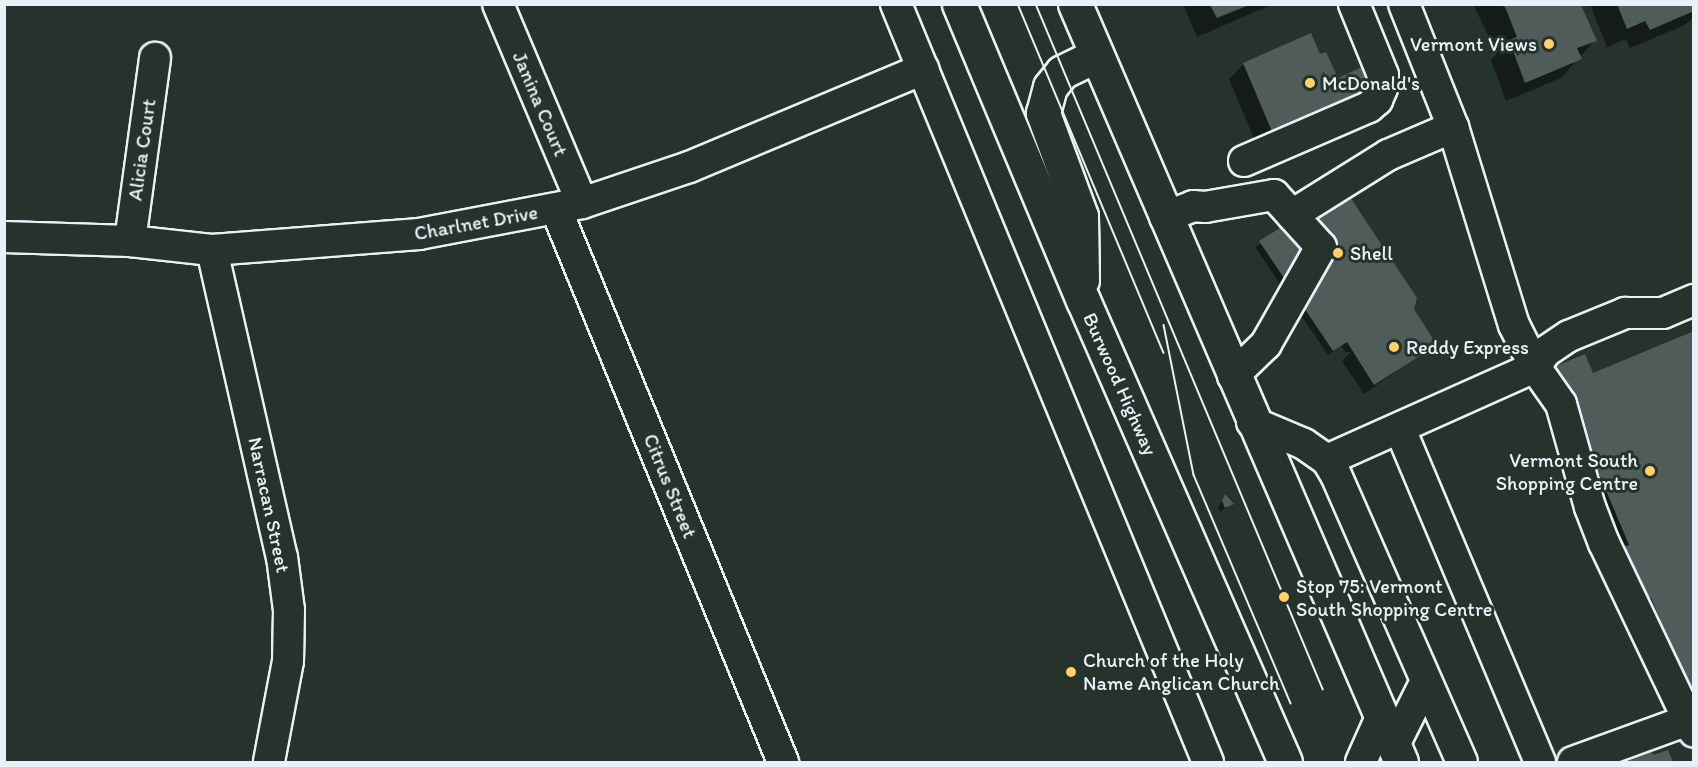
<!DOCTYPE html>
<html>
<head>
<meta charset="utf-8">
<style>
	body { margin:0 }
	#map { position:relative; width:1698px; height:767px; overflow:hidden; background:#26332d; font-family:Itim,sans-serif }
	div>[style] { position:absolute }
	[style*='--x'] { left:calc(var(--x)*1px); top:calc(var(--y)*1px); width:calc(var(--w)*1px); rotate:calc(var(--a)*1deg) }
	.shadow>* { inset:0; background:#0007 }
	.building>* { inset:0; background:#505c59 }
	.roads { filter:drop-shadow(2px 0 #e8f1f8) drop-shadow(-2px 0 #e8f1f8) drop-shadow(0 2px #e8f1f8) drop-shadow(0 -2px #e8f1f8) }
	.minor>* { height:30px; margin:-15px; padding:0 15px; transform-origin:15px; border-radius:15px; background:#26332d }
	.highway>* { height:33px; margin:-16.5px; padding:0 16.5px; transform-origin:16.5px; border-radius:16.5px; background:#26332d }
	.tram>* { height:1.5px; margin:-0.75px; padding:0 0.75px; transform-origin:0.75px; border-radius:0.75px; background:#e8f1f8 }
	.dots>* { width:16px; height:16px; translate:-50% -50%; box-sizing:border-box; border:3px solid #26332d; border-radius:50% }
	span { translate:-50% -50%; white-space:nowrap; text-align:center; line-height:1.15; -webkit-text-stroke:6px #26332d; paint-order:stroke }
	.poi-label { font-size:20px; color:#e8f1f8 }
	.right { translate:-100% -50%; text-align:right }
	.left { translate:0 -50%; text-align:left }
	.street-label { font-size:20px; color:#e8f1f8 }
	.frame { position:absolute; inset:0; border:6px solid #e8f1f8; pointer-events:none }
</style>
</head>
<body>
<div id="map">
	<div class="shadow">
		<i style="clip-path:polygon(1183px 4px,1273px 4px,1197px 37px)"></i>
		<i style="clip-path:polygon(1473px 4px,1580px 4px,1595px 40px,1561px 78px,1506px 101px,1491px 60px,1497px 54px)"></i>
		<i style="clip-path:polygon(1590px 4px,1694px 4px,1694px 17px,1685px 25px,1630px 48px,1626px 39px,1607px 47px)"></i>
		<i style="clip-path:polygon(1319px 56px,1337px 79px,1369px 88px,1346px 124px,1261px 155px,1229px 79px,1244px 64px)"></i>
		<i style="clip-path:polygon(1343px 190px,1435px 344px,1364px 394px,1342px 361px,1352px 351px,1346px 353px,1341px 346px,1328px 355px,1255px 247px)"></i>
		<i style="clip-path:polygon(1694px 333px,1694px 711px,1546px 380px,1593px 375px)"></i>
		<i style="clip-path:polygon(1225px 496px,1232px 504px,1220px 512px,1218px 507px)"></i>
		<i style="clip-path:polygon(1667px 751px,1672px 762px,1628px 762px,1651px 753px,1653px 757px)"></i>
	</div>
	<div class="building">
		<i style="clip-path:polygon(1617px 4px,1694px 4px,1694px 11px,1650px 30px,1645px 21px,1627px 29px)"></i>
		<i style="clip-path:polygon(1210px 5px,1249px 5px,1217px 18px)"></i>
		<i style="clip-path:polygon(1500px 5px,1581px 5px,1597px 41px,1577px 48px,1582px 59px,1525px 83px,1509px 40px,1517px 37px,1505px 7px)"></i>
		<i style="clip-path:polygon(1311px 33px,1320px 54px,1326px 52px,1338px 78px,1362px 67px,1371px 88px,1363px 92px,1372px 112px,1276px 141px,1243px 63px)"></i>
		<i style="clip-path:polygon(1344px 188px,1417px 298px,1414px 309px,1437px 345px,1374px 385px,1347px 342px,1333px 351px,1259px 241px)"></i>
		<i style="clip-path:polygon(1694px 331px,1693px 678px,1693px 697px,1651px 598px,1645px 600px,1623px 547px,1629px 545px,1554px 367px,1585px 354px,1593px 373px)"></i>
		<i style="clip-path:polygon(1225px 494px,1234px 504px,1225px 508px,1222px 501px)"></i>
		<i style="clip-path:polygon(1668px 750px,1673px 762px,1625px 762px,1652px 752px,1653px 755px)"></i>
	</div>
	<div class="roads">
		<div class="minor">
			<i style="--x:498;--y:4;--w:216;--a:67.1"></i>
			<i style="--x:896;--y:4;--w:820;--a:67.63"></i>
			<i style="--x:1404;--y:4;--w:132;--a:68.3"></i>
			<i style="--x:1453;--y:127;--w:207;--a:72.9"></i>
			<i style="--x:1514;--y:325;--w:47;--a:63.4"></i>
			<i style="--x:1535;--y:367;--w:45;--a:54.9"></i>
			<i style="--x:1561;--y:404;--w:107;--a:74.3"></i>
			<i style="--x:1590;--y:507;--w:39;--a:69"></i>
			<i style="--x:1604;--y:543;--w:209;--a:64.5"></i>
			<i style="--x:1244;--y:161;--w:136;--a:-23.4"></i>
			<i style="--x:1369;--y:107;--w:11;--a:-41"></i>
			<i style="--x:1377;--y:100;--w:13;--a:-67"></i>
			<i style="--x:1382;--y:88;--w:13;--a:-86"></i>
			<i style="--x:1383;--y:75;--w:77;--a:-112.2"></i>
			<i style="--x:556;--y:209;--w:598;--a:67.68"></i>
			<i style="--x:1292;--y:215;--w:113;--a:-32"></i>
			<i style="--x:1388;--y:155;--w:71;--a:-23.3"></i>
			<i style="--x:1165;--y:217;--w:30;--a:-21"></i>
			<i style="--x:1193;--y:206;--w:12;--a:5"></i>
			<i style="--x:1205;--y:207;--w:70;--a:-9.9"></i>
			<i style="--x:1274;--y:195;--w:70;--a:47.9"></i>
			<i style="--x:1321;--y:247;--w:112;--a:119.6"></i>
			<i style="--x:1266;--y:344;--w:46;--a:135.9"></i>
			<i style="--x:4;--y:237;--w:126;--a:1.8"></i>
			<i style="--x:130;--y:241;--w:82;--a:6.3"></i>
			<i style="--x:212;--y:250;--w:208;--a:-4.4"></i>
			<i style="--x:419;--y:234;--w:166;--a:-10.8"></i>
			<i style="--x:582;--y:203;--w:113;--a:-18.6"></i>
			<i style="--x:689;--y:167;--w:254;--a:-22.7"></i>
			<i style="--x:130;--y:241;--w:185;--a:-82.2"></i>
			<i style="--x:212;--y:250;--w:315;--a:77.2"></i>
			<i style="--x:282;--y:557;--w:53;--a:82.5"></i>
			<i style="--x:289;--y:610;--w:51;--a:91.1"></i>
			<i style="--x:288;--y:661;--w:103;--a:100.7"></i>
			<i style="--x:1252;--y:422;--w:56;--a:22.9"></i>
			<i style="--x:1304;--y:444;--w:28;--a:35"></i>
			<i style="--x:1327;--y:460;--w:17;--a:59"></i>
			<i style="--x:1336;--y:475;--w:313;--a:66.3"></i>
			<i style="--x:1400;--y:429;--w:361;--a:67.2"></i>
			<i style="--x:1327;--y:460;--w:228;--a:-24.1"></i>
			<i style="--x:1535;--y:367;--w:18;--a:-56"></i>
			<i style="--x:1545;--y:352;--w:29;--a:-34"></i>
			<i style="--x:1569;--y:336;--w:61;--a:-22.3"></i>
			<i style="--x:1625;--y:313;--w:38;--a:0"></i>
			<i style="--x:1663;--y:313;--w:34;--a:-23"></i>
			<i style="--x:1394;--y:745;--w:69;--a:-63.4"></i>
			<i style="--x:1361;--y:762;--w:49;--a:-66"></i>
			<i style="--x:1573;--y:762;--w:129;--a:-20"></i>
		</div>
		<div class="highway">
			<i style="--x:959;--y:4;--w:321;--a:67.3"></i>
			<i style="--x:1083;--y:300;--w:504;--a:66.38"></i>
			<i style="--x:1075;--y:4;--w:825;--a:66.73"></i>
			<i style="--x:1082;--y:280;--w:64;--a:-90.9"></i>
			<i style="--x:1081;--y:216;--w:110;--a:-110.3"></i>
			<i style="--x:1043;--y:113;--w:27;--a:-75"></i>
			<i style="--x:1050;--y:87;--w:19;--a:-51"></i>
			<i style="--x:1062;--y:72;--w:37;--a:-26"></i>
		</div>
	</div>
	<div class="tram">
		<i style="--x:1018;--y:4;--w:378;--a:67.3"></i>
		<i style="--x:1036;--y:4;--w:743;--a:67.27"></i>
		<i style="--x:1164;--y:325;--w:153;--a:78.7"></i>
		<i style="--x:1194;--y:475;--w:248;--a:67"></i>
	</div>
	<div class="dots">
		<i style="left:1549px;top:44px;background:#ffd166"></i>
		<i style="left:1310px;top:83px;background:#ffd166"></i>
		<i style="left:1338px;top:253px;background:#ffd166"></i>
		<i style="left:1394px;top:347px;background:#ffd166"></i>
		<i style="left:1650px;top:471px;background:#ffd166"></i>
		<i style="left:1284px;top:597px;background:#ffd166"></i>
		<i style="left:1071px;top:672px;background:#ffd166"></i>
	</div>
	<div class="poi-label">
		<span class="right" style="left:1537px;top:44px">Vermont Views</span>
		<span class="left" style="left:1322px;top:83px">McDonald's</span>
		<span class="left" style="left:1350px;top:253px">Shell</span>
		<span class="left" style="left:1406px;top:347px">Reddy Express</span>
		<span class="right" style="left:1638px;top:472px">Vermont South<br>Shopping Centre</span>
		<span class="left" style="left:1296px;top:598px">Stop 75: Vermont<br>South Shopping Centre</span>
		<span class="left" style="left:1083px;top:672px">Church of the Holy<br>Name Anglican Church</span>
	</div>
	<div class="street-label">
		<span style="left:540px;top:104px;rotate:67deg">Janina Court</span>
		<span style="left:142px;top:150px;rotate:-82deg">Alicia Court</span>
		<span style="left:476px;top:223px;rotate:-10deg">Charlnet Drive</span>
		<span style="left:1120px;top:384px;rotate:66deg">Burwood Highway</span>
		<span style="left:670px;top:486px;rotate:68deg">Citrus Street</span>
		<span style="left:269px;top:505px;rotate:78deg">Narracan Street</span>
	</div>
	<div class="frame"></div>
</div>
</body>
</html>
